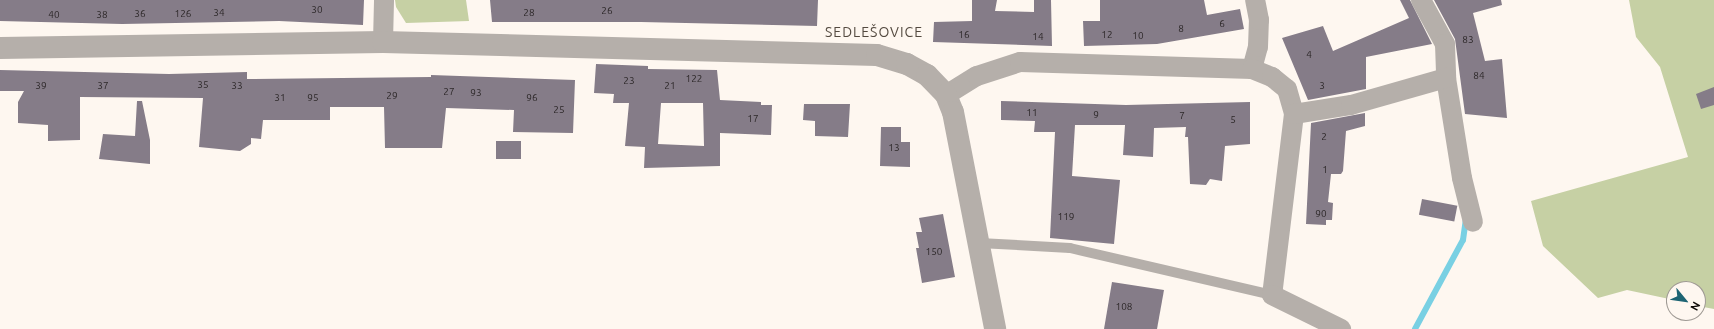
<!DOCTYPE html>
<html>
<head>
<meta charset="utf-8">
<style>
	body { margin:0 }
	#map { position:relative; width:1714px; height:329px; overflow:hidden; background:#fef7f0; font-family:Ubuntu,sans-serif }
	div>[style] { position:absolute }
	[style*='--x'] { left:calc(var(--x)*1px); top:calc(var(--y)*1px); width:calc(var(--w)*1px); rotate:calc(var(--a)*1deg) }
	.green>* { inset:0; background:#c6d0a4 }
	.stream>* { height:6px; margin:-3px; padding:0 3px; transform-origin:3px; border-radius:3px; background:#79d0e3 }
	.building>* { inset:0; background:#857c88; transform-origin:0 0 }
	.service>* { height:10px; margin:-5px; padding:0 5px; transform-origin:5px; border-radius:5px; background:#b5afaa }
	.minor>* { height:20px; margin:-10px; padding:0 10px; transform-origin:10px; border-radius:10px; background:#b5afaa }
	.tertiary>* { height:22px; margin:-11px; padding:0 11px; transform-origin:11px; border-radius:11px; background:#b5afaa }
	span { translate:-50% -50%; white-space:nowrap; text-align:center; line-height:1.15; -webkit-text-stroke:3px #fef7f0; paint-order:stroke }
	.number-label { font-size:10px; color:#2c2728 }
	.number-label span { -webkit-text-stroke-width:0 }
	.quarter-label { font-size:14px; color:#53493f; letter-spacing:1px }
	.north { position:absolute; left:1666px; top:281px; width:40px; height:40px; box-sizing:border-box; background:#fef7f0; border:1px solid #9e9993; border-radius:50%; rotate:119deg; font-size:11px; font-weight:700; line-height:16px; text-align:center; color:#0f0b08 }
	.north::after { content:''; display:block; margin:auto; width:14px; height:18px; background:#1d6473; clip-path:polygon(50% 0,100% 100%,50% 72%,0 100%) }
</style>
</head>
<body>
<div id="map">
	<div class="green">
		<i style="clip-path:polygon(395px 0,466px 0,469px 21px,406px 23px,396px 7px)"></i>
		<i style="clip-path:polygon(1629px 0,1714px 0,1714px 309px,1698px 306px,1698px 289px,1674px 289px,1674px 300px,1627px 290px,1598px 298px,1543px 246px,1531px 201px,1688px 157px,1660px 67px,1636px 37px)"></i>
	</div>
	<div class="stream">
		<i style="--x:1415;--y:329;--w:101;--a:-61.7"></i>
		<i style="--x:1463;--y:240;--w:21;--a:-82"></i>
	</div>
	<div class="building">
		<i style="clip-path:polygon(0 0,364px 0,363px 25px,279px 21px,122px 24px,0 21px)"></i>
		<i style="clip-path:polygon(490px 0,818px 0,817px 26px,641px 22px,492px 22px)"></i>
		<i style="clip-path:polygon(972px 0,997px 0,995px 11px,1034px 12px,1034px 0,1051px 0,1052px 46px,933px 42px,934px 22px,972px 21px)"></i>
		<i style="clip-path:polygon(1100px 0,1204px 0,1207px 15px,1240px 9px,1244px 29px,1157px 44px,1084px 46px,1083px 21px,1100px 21px)"></i>
		<i style="clip-path:polygon(1400px 0,1410px 0,1432px 44px,1366px 57px,1366px 89px,1308px 100px,1282px 38px,1323px 26px,1333px 51px,1409px 18px)"></i>
		<i style="clip-path:polygon(1434px 0,1501px 0,1502px 5px,1473px 13px,1485px 61px,1502px 59px,1507px 118px,1465px 114px,1455px 39px)"></i>
		<i style="clip-path:polygon(evenodd,596px 64px,648px 66px,648px 69px,717px 70px,720px 100px,761px 102px,761px 105px,772px 105px,771px 135px,720px 133px,720px 166px,644px 168px,645px 147px,625px 146px,629px 103px,613px 103px,614px 94px,594px 93px,596px 64px,661px 103px,703px 103px,704px 146px,658px 144px,661px 103px)"></i>
		<i style="clip-path:polygon(0 70px,169px 74px,247px 72px,247px 79px,431px 77px,431px 75px,575px 80px,573px 133px,513px 132px,514px 110px,446px 108px,442px 148px,385px 148px,384px 107px,330px 107px,330px 120px,263px 120px,261px 139px,251px 138px,251px 144px,240px 151px,229px 150px,199px 147px,203px 98px,80px 97px,80px 140px,48px 141px,48px 125px,18px 123px,18px 102px,24px 91px,0 91px)"></i>
		<i style="clip-path:polygon(1714px 87px,1714px 105px,1701px 109px,1696px 94px)"></i>
		<i style="clip-path:polygon(137px 101px,142px 101px,150px 140px,150px 164px,99px 159px,103px 134px,135px 136px)"></i>
		<i style="clip-path:polygon(1001px 101px,1126px 105px,1250px 102px,1250px 144px,1225px 146px,1222px 181px,1210px 179px,1206px 185px,1190px 184px,1188px 137px,1185px 137px,1186px 127px,1154px 128px,1153px 157px,1123px 155px,1125px 125px,1075px 125px,1072px 176px,1120px 180px,1114px 244px,1050px 238px,1055px 132px,1034px 132px,1035px 121px,1001px 120px)"></i>
		<i style="clip-path:polygon(804px 104px,850px 104px,848px 137px,815px 136px,815px 121px,803px 120px)"></i>
		<i style="clip-path:polygon(1365px 113px,1365px 126px,1346px 131px,1343px 171px,1341px 174px,1331px 174px,1328px 202px,1333px 203px,1332px 220px,1326px 220px,1326px 225px,1306px 224px,1311px 123px)"></i>
		<i style="clip-path:polygon(881px 127px,901px 127px,901px 142px,910px 142px,910px 167px,880px 166px)"></i>
		<i style="left:496px;top:141px;width:25px;height:18px"></i>
		<i style="left:1422px;top:199px;width:36px;height:16px;rotate:11deg"></i>
		<i style="clip-path:polygon(943px 214px,955px 277px,922px 283px,916px 248px,919px 248px,916px 232px,922px 232px,919px 218px)"></i>
		<i style="clip-path:polygon(1112px 282px,1164px 290px,1157px 329px,1104px 329px)"></i>
	</div>
	<div class="service">
		<i style="--x:979;--y:243;--w:91;--a:3.1"></i>
		<i style="--x:1070;--y:248;--w:207;--a:13.1"></i>
	</div>
	<div class="minor">
		<i style="--x:1421;--y:0;--w:50;--a:61.4"></i>
		<i style="--x:1445;--y:44;--w:34;--a:88"></i>
		<i style="--x:1446;--y:78;--w:101;--a:80.9"></i>
		<i style="--x:1462;--y:178;--w:45;--a:76"></i>
		<i style="--x:383;--y:42;--w:42;--a:-88.6"></i>
		<i style="--x:1252;--y:69;--w:23;--a:-75"></i>
		<i style="--x:1258;--y:47;--w:27;--a:-88"></i>
		<i style="--x:1259;--y:20;--w:20;--a:-101"></i>
		<i style="--x:946;--y:95;--w:36;--a:-32"></i>
		<i style="--x:977;--y:76;--w:45;--a:-18"></i>
		<i style="--x:1020;--y:62;--w:232;--a:1.7"></i>
		<i style="--x:1252;--y:69;--w:22;--a:22"></i>
		<i style="--x:1272;--y:77;--w:19;--a:39"></i>
		<i style="--x:1287;--y:89;--w:26;--a:74"></i>
		<i style="--x:1294;--y:114;--w:182;--a:96.9"></i>
		<i style="--x:1272;--y:295;--w:77;--a:26.2"></i>
		<i style="--x:1294;--y:114;--w:58;--a:-9"></i>
		<i style="--x:1351;--y:105;--w:99;--a:-15.9"></i>
	</div>
	<div class="tertiary">
		<i style="--x:0;--y:48;--w:383;--a:-0.9"></i>
		<i style="--x:383;--y:42;--w:494;--a:1.5"></i>
		<i style="--x:877;--y:55;--w:31;--a:17"></i>
		<i style="--x:907;--y:64;--w:23;--a:29"></i>
		<i style="--x:927;--y:75;--w:28;--a:46"></i>
		<i style="--x:946;--y:95;--w:18;--a:68"></i>
		<i style="--x:953;--y:112;--w:221;--a:79"></i>
	</div>
	<div class="number-label">
		<span style="left:317px;top:10px">30</span>
		<span style="left:607px;top:11px">26</span>
		<span style="left:219px;top:13px">34</span>
		<span style="left:529px;top:13px">28</span>
		<span style="left:140px;top:14px">36</span>
		<span style="left:183px;top:14px">126</span>
		<span style="left:54px;top:15px">40</span>
		<span style="left:102px;top:15px">38</span>
		<span style="left:1222px;top:24px">6</span>
		<span style="left:1181px;top:29px">8</span>
		<span style="left:964px;top:35px">16</span>
		<span style="left:1107px;top:35px">12</span>
		<span style="left:1138px;top:36px">10</span>
		<span style="left:1038px;top:37px">14</span>
		<span style="left:1468px;top:40px">83</span>
		<span style="left:1309px;top:55px">4</span>
		<span style="left:1479px;top:76px">84</span>
		<span style="left:694px;top:79px">122</span>
		<span style="left:629px;top:81px">23</span>
		<span style="left:203px;top:85px">35</span>
		<span style="left:41px;top:86px">39</span>
		<span style="left:103px;top:86px">37</span>
		<span style="left:237px;top:86px">33</span>
		<span style="left:670px;top:86px">21</span>
		<span style="left:1322px;top:86px">3</span>
		<span style="left:449px;top:92px">27</span>
		<span style="left:476px;top:93px">93</span>
		<span style="left:392px;top:96px">29</span>
		<span style="left:280px;top:98px">31</span>
		<span style="left:313px;top:98px">95</span>
		<span style="left:532px;top:98px">96</span>
		<span style="left:559px;top:110px">25</span>
		<span style="left:1032px;top:113px">11</span>
		<span style="left:1096px;top:115px">9</span>
		<span style="left:1182px;top:116px">7</span>
		<span style="left:753px;top:119px">17</span>
		<span style="left:1233px;top:120px">5</span>
		<span style="left:1324px;top:137px">2</span>
		<span style="left:894px;top:148px">13</span>
		<span style="left:1325px;top:170px">1</span>
		<span style="left:1321px;top:214px">90</span>
		<span style="left:1066px;top:217px">119</span>
		<span style="left:934px;top:252px">150</span>
		<span style="left:1124px;top:307px">108</span>
	</div>
	<div class="quarter-label">
		<span style="left:874px;top:32px">SEDLEŠOVICE</span>
	</div>
	<div class="north">N</div>
</div>
</body>
</html>
